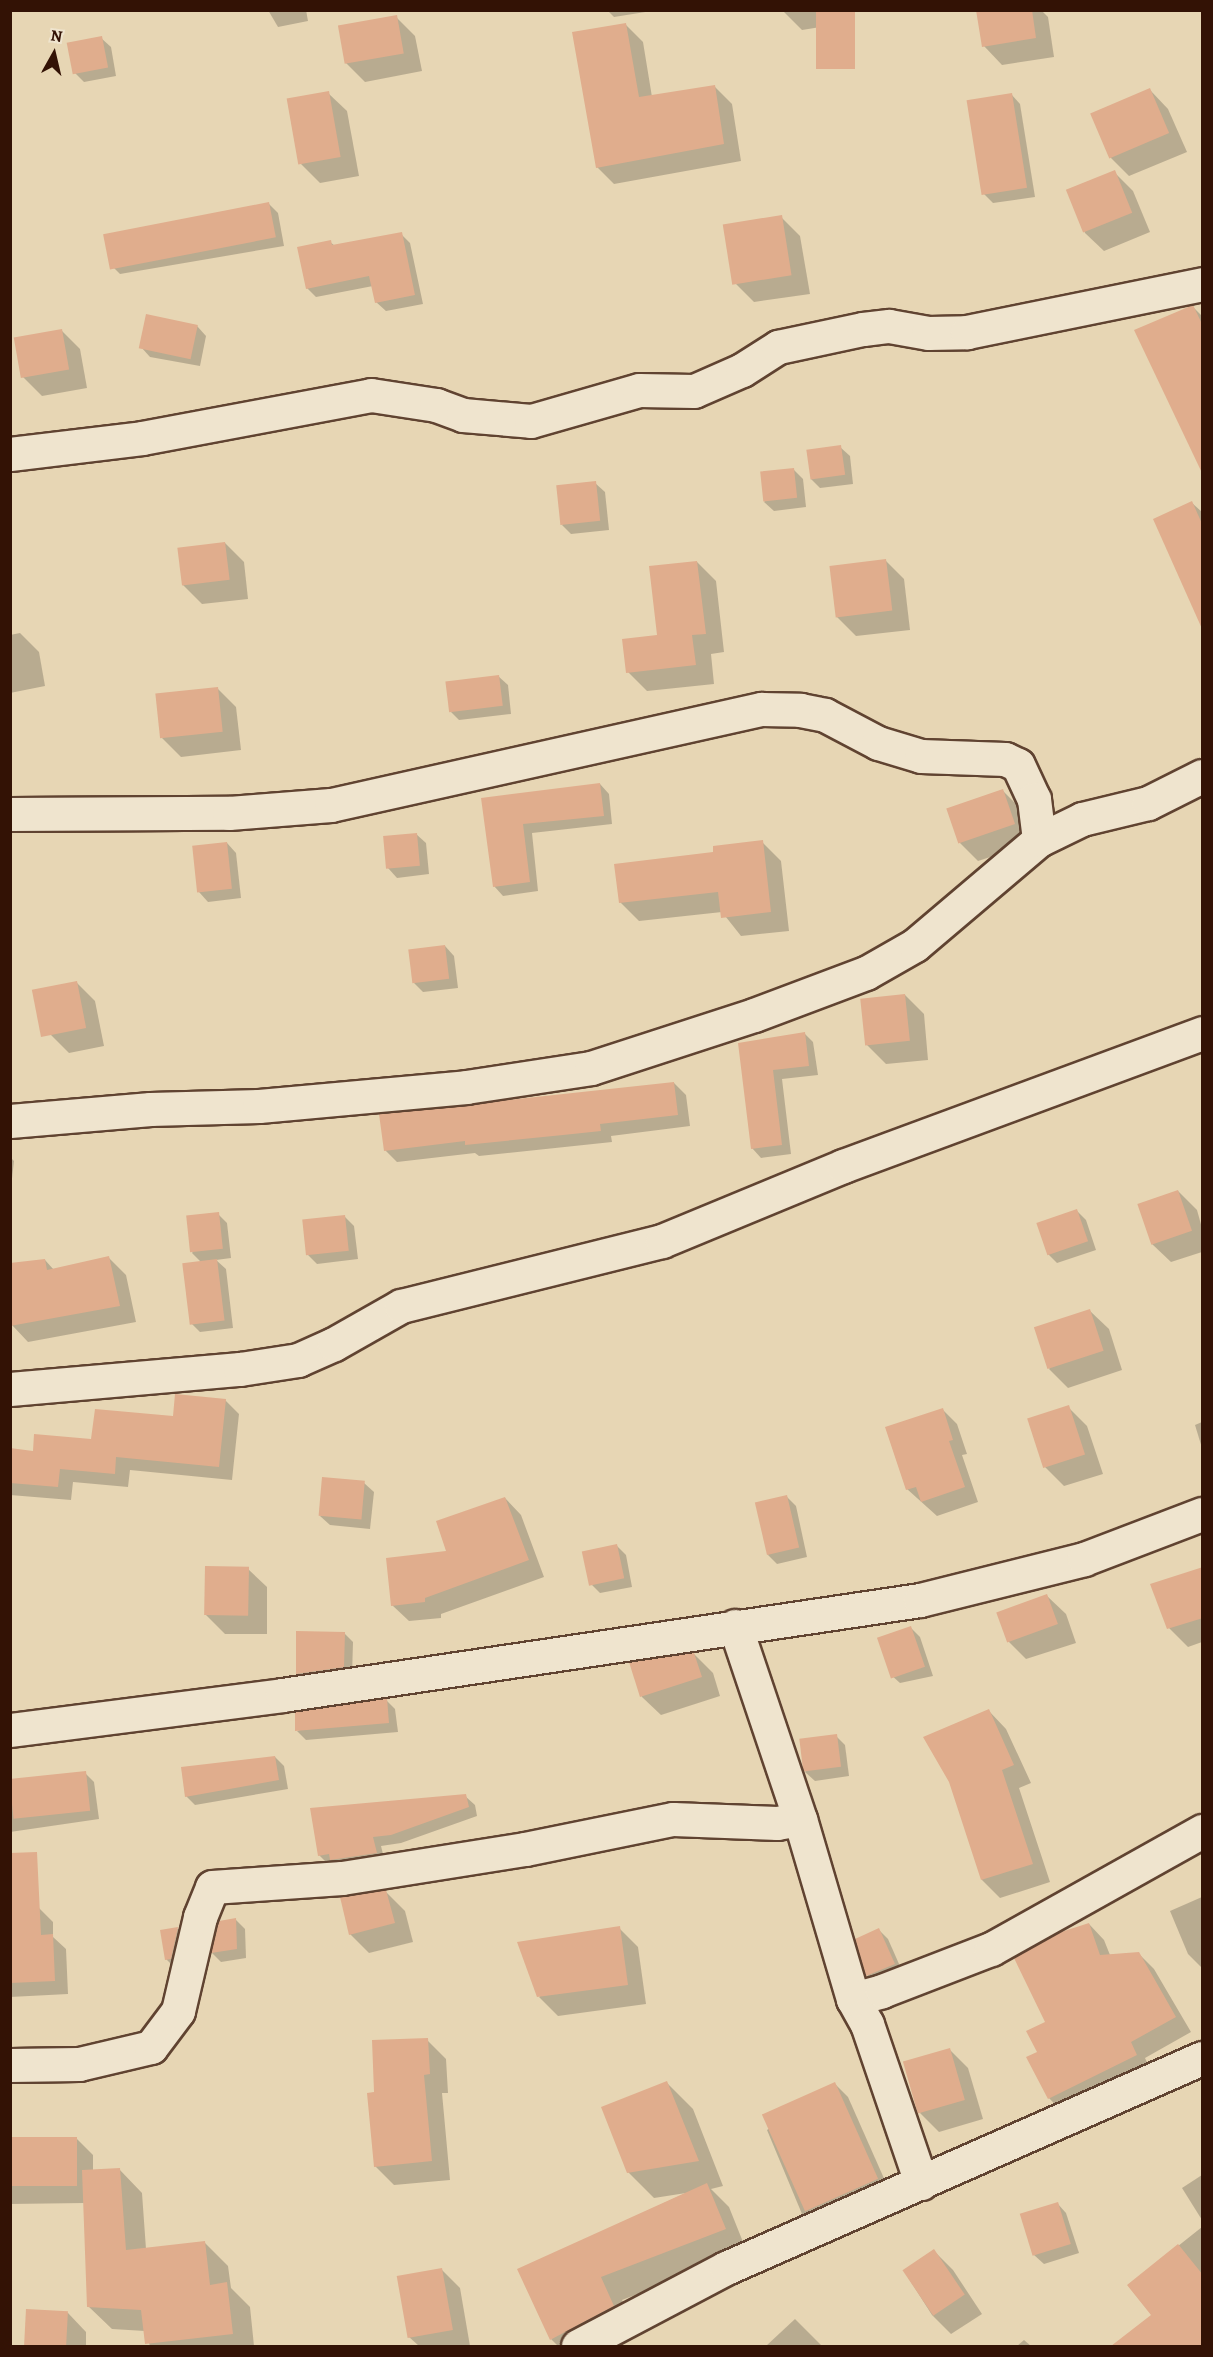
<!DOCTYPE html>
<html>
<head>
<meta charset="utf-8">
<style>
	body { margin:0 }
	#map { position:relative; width:1213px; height:2357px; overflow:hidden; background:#e7d6b4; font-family:Alegreya,serif }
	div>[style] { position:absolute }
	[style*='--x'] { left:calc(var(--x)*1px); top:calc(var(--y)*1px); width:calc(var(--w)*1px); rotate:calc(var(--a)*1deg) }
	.shadow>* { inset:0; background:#0003 }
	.building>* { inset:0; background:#e0ad8d; transform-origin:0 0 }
	.roads { filter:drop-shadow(2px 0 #604331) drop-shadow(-2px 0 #604331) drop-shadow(0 2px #604331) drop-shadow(0 -2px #604331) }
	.minor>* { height:33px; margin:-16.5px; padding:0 16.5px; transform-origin:16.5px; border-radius:16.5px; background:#efe4ce }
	span { translate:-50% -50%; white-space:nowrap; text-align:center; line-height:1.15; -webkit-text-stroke:6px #efe4ce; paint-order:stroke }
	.frame { position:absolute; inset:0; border:12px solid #331205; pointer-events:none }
	.north { position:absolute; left:24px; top:24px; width:60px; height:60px; -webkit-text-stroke:4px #efe4ce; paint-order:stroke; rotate:8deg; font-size:16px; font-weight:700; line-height:24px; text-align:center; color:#331205 }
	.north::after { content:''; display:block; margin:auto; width:21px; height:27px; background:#331205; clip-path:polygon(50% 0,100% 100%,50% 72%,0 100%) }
</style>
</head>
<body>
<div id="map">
	<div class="shadow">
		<i style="clip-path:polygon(268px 10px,306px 10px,308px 21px,278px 27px)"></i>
		<i style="clip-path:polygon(607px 10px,658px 10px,614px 17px)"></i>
		<i style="clip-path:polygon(837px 10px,839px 24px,802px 30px,783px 11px)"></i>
		<i style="clip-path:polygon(978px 10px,1041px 10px,1048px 17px,1054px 57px,1002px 65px,984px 46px)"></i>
		<i style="clip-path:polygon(396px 17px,415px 36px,422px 71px,365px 82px,346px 63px)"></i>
		<i style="clip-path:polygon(626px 25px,643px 42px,652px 97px,715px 87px,732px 104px,741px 161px,614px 184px,597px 167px)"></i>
		<i style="clip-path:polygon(101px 38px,111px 47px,116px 76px,84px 82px,74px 72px)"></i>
		<i style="clip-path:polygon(1150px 90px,1168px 109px,1187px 152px,1129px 176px,1110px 157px)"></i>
		<i style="clip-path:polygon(328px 93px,347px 111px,359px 176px,320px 183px,301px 164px)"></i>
		<i style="clip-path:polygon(1011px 94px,1020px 104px,1035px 197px,993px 203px,984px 194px)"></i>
		<i style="clip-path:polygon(1114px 172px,1133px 191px,1150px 232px,1104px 251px,1085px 233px,1068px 192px)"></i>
		<i style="clip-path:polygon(269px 204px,278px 213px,284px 246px,120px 274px,111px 265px)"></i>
		<i style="clip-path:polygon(781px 217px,800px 236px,810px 294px,754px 302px,735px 283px)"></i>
		<i style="clip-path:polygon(401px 234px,410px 243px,423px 304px,386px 311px,376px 302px,373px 286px,316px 297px,307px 288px,330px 242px,335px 246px)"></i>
		<i style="clip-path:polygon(1193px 307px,1202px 316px,1202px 443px)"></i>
		<i style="clip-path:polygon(197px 326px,206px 336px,200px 366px,150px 357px,141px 347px)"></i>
		<i style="clip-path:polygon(62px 331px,80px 349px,87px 388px,42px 396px,23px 377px)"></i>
		<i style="clip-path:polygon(840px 447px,850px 456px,853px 484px,820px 488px,811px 479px)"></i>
		<i style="clip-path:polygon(794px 470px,803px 479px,806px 507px,774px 511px,764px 502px)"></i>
		<i style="clip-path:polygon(595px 483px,605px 492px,609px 530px,571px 534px,562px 525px)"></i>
		<i style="clip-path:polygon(1192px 503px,1202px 512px,1202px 598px)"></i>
		<i style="clip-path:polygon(225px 543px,244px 562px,248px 599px,202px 604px,183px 585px)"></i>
		<i style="clip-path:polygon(885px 560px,904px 579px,910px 630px,856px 636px,837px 617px)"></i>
		<i style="clip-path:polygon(697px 562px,716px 581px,724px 652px,711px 654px,714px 684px,647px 691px,628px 672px,659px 637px)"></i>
		<i style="clip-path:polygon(20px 633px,39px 652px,45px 686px,10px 693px,10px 635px)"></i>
		<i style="clip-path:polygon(498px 676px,508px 685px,511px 714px,459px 720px,450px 711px)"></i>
		<i style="clip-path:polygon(217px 688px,236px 707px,241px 750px,181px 757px,162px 738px)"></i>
		<i style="clip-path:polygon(600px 784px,609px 794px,612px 824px,532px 833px,538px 891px,503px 896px,494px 886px,483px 799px)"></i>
		<i style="clip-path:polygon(1002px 790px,1021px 809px,1033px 843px,978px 861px,959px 842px,948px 809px)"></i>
		<i style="clip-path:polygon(416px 834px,426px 843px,429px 874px,397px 878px,388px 868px)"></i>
		<i style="clip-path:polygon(762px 842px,781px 861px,789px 931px,741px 936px,722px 912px,639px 921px,620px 902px,715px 854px)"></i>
		<i style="clip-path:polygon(227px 843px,236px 853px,241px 898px,208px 902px,199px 892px)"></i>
		<i style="clip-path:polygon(445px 946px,454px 956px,458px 988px,423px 992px,414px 983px)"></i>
		<i style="clip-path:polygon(76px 982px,95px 1001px,104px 1046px,69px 1053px,50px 1034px)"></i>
		<i style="clip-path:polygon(905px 995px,924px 1014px,928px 1060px,886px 1064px,867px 1045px)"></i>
		<i style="clip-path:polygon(804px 1033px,813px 1042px,818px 1075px,782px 1079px,791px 1154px,761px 1158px,752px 1148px,740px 1044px)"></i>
		<i style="clip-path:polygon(674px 1083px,686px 1095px,690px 1126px,611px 1136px,612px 1142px,479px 1156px,475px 1153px,397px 1162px,385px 1150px)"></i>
		<i style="clip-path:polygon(10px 1157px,14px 1161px,10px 1196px)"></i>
		<i style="clip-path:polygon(1178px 1191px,1197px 1210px,1202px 1228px,1202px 1252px,1171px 1262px,1152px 1244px)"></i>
		<i style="clip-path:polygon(1077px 1211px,1086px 1220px,1096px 1250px,1057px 1263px,1048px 1254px)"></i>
		<i style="clip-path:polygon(218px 1214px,227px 1223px,231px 1258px,216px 1260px,226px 1269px,233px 1328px,200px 1332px,191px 1323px,203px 1264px,192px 1253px)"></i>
		<i style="clip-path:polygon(344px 1216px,354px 1226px,358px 1259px,317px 1264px,308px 1255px)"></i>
		<i style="clip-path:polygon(109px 1258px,126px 1275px,136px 1322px,28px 1342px,12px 1325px,45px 1260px,54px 1270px)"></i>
		<i style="clip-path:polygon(1090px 1311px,1109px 1329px,1122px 1370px,1068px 1388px,1049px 1369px)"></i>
		<i style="clip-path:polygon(225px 1400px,239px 1414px,232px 1480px,130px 1470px,128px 1487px,73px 1482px,71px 1500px,10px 1495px,10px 1450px,34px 1452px,93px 1441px)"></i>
		<i style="clip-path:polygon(1068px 1407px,1087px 1426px,1103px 1474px,1064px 1486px,1045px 1467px)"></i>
		<i style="clip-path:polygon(942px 1409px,957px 1424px,967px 1454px,962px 1455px,978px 1502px,937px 1516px,907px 1489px)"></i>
		<i style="clip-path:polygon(1202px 1422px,1202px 1448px,1195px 1425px)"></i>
		<i style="clip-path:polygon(364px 1483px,374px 1492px,370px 1529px,330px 1525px,320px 1516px)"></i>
		<i style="clip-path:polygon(787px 1497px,796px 1506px,807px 1557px,777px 1564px,768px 1555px)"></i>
		<i style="clip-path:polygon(505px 1498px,521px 1515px,544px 1577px,441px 1614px,441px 1618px,409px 1621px,392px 1605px)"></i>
		<i style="clip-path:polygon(617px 1546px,626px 1555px,632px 1587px,600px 1593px,591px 1584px)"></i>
		<i style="clip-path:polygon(248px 1569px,267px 1587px,267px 1634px,225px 1634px,206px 1615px)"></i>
		<i style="clip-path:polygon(1202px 1569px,1202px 1642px,1188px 1647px,1169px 1628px)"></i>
		<i style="clip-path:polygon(1047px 1596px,1066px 1614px,1076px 1643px,1026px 1659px,1007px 1640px)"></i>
		<i style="clip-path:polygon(911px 1628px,920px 1637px,933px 1676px,900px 1683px,890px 1674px)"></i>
		<i style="clip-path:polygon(344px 1633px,353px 1642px,352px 1676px,306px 1683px,297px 1673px)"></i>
		<i style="clip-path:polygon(694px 1654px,713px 1673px,720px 1696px,661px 1715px,642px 1697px,631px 1664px)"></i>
		<i style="clip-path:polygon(386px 1700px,395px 1709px,398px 1732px,306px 1740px,297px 1731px)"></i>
		<i style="clip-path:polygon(988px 1710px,1006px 1729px,1031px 1783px,1019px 1788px,1050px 1882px,1000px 1898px,982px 1880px)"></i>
		<i style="clip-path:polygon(836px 1736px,845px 1745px,849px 1776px,815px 1781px,805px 1772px)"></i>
		<i style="clip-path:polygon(275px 1757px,284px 1766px,288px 1789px,195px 1805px,186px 1796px)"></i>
		<i style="clip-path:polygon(85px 1773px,94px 1782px,99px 1819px,10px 1832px,10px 1784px)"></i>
		<i style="clip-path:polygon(465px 1796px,475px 1805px,477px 1816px,401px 1843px,381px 1846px,385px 1862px,329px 1865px,319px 1855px,311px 1810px)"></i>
		<i style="clip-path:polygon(386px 1892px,405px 1911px,413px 1942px,369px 1953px,350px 1934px)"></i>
		<i style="clip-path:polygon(1202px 1897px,1202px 1968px,1188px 1954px,1170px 1911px)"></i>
		<i style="clip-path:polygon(39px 1908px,53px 1922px,53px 1937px,66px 1949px,68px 1994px,10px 1997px,10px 1909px)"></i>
		<i style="clip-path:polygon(236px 1920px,245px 1929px,246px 1958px,221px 1962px,212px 1953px)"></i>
		<i style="clip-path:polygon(1089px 1924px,1104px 1940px,1110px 1955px,1138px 1953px,1154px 1969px,1191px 2032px,1145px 2058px,1151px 2071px,1064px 2114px,1049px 2098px,1039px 2052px)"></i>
		<i style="clip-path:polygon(619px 1928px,638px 1947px,646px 2004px,558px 2016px,539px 1997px)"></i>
		<i style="clip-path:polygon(178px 1929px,187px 1938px,176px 1969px,166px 1959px,162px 1931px)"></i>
		<i style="clip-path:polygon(879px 1930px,888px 1939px,903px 1973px,876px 1984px,867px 1975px)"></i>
		<i style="clip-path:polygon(427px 2040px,446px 2059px,448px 2093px,442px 2093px,450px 2180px,394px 2185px,375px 2166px,376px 2093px)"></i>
		<i style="clip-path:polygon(949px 2049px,968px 2068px,983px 2119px,939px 2132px,920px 2113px)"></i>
		<i style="clip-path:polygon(667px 2083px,693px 2109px,723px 2186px,711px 2189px,729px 2207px,747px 2252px,622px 2300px,636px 2329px,603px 2346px,558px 2346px,551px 2339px,519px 2270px,686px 2193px,654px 2198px,628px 2172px)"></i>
		<i style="clip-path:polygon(835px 2084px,848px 2097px,890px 2192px,815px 2226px,802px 2214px,767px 2130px)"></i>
		<i style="clip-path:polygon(76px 2138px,93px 2155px,93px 2171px,119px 2169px,142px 2193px,146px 2249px,205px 2243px,228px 2266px,231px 2288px,250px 2307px,254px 2346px,150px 2346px,145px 2331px,112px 2329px,88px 2306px,85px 2203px,10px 2204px,10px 2139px)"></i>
		<i style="clip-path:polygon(1202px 2175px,1202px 2220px,1182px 2188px)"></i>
		<i style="clip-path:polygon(1057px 2203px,1066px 2213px,1079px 2253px,1044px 2264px,1034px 2255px)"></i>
		<i style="clip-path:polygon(1202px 2227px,1202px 2346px,1145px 2346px,1133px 2331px,1153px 2316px,1129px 2285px)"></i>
		<i style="clip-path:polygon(934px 2251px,953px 2270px,982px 2314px,951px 2334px,932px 2315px,904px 2271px)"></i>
		<i style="clip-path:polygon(441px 2269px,460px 2288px,470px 2346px,419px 2346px,409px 2337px)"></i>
		<i style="clip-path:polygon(28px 2311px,68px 2313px,86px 2332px,86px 2346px,26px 2346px)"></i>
		<i style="clip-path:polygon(795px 2319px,822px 2346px,766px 2346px)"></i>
		<i style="clip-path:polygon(1024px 2340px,1031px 2346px,1017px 2346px)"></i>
	</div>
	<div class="building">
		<i style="left:816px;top:10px;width:39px;height:59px"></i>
		<i style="clip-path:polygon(976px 10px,1032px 10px,1036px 38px,982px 47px)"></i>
		<i style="left:397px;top:15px;width:39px;height:60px;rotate:80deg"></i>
		<i style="clip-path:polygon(626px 23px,639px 97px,715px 85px,724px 144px,596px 168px,572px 32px)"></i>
		<i style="left:102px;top:36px;width:32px;height:36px;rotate:79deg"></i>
		<i style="left:1150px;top:88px;width:49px;height:65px;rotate:67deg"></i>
		<i style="left:329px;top:91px;width:67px;height:43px;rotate:80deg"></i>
		<i style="left:1012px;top:93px;width:96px;height:46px;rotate:81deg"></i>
		<i style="left:1115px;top:170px;width:46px;height:53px;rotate:68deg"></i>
		<i style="left:269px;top:202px;width:36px;height:169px;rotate:79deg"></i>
		<i style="left:782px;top:215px;width:61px;height:60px;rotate:81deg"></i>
		<i style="clip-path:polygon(402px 232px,415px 295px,375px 303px,369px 276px,306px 289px,297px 247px,331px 240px,332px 245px)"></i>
		<i style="clip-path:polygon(1193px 305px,1203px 326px,1203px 475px,1134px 330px)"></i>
		<i style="left:146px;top:314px;width:53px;height:35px;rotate:12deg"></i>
		<i style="left:62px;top:329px;width:41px;height:49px;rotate:80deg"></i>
		<i style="left:841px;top:445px;width:30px;height:35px;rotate:82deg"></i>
		<i style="left:794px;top:468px;width:30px;height:34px;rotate:84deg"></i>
		<i style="left:596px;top:481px;width:40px;height:40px;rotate:84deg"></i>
		<i style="clip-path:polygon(1192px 501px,1203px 526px,1203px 631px,1153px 519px)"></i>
		<i style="left:225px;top:542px;width:38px;height:48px;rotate:83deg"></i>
		<i style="left:886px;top:559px;width:52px;height:57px;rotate:83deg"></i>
		<i style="clip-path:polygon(697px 561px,706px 634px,692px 635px,696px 665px,626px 673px,622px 639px,657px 635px,649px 566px)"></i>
		<i style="left:499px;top:675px;width:31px;height:54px;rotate:83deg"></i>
		<i style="left:218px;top:687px;width:45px;height:63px;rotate:84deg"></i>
		<i style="clip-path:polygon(600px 783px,604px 816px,523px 824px,530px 882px,493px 887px,481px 798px)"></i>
		<i style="left:1003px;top:789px;width:37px;height:60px;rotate:71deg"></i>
		<i style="left:417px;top:833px;width:33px;height:34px;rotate:85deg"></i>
		<i style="clip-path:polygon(763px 840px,771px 912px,721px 918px,718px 892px,619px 903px,614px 864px,713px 852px,713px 846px)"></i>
		<i style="left:227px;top:842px;width:47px;height:35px;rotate:84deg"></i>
		<i style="left:445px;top:945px;width:34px;height:37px;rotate:83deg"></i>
		<i style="left:77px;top:981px;width:48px;height:46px;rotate:79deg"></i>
		<i style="left:905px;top:994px;width:47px;height:45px;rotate:84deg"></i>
		<i style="clip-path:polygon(805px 1032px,809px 1066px,773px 1070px,782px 1145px,751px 1149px,738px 1043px)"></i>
		<i style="clip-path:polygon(674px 1082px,678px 1115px,600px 1124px,601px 1131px,563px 1135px,465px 1145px,465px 1141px,384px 1151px,379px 1114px)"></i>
		<i style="left:1178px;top:1190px;width:43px;height:43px;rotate:71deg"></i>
		<i style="left:1077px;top:1209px;width:34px;height:43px;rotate:71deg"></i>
		<i style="left:219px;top:1212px;width:37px;height:33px;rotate:84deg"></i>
		<i style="left:345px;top:1215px;width:36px;height:43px;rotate:84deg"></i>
		<i style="clip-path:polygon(109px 1256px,120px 1306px,10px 1326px,10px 1263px,45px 1259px,47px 1270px)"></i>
		<i style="left:217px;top:1259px;width:62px;height:35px;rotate:83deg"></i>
		<i style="left:1090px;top:1309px;width:44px;height:59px;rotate:72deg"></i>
		<i style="clip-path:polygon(175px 1394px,226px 1399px,219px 1467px,116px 1457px,115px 1474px,60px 1469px,58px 1487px,10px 1483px,10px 1448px,33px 1451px,34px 1434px,91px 1439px,95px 1409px,173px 1416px)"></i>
		<i style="left:1069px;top:1405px;width:52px;height:44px;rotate:72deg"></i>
		<i style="clip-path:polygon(943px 1408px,953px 1440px,949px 1441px,965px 1487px,921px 1502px,916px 1487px,906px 1490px,885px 1427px)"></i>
		<i style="left:322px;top:1477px;width:43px;height:39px;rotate:5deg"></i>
		<i style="left:787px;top:1495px;width:54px;height:33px;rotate:77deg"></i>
		<i style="clip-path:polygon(505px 1497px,529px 1560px,425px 1598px,425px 1602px,391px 1606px,386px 1558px,446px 1551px,436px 1521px)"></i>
		<i style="left:617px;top:1544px;width:35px;height:36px;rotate:78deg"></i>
		<i style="left:205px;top:1566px;width:44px;height:49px;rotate:1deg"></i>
		<i style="clip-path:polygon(1203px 1567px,1203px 1618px,1167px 1629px,1150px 1584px)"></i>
		<i style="left:1047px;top:1594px;width:32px;height:54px;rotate:70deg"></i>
		<i style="left:911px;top:1626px;width:43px;height:36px;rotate:71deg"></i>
		<i style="clip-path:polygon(296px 1631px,345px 1632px,344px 1667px,296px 1674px)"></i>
		<i style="clip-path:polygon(694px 1653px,702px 1677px,640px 1697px,629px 1662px)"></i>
		<i style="clip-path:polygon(387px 1698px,389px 1723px,295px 1731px,295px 1712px)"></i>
		<i style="clip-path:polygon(989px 1709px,1014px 1765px,1002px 1770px,1033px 1864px,981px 1880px,949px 1782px,923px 1737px)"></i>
		<i style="left:837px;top:1734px;width:33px;height:38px;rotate:83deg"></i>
		<i style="clip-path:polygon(275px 1756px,279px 1780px,185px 1797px,181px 1767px)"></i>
		<i style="left:86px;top:1771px;width:40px;height:77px;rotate:84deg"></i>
		<i style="clip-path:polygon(466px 1794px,469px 1807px,391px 1835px,373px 1837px,377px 1853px,330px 1860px,329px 1854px,318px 1856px,310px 1808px)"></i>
		<i style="clip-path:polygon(37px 1852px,41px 1935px,53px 1934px,55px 1981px,10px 1983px,10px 1853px)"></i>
		<i style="clip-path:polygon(386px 1890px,395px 1923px,349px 1935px,340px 1897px)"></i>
		<i style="clip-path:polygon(236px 1918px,237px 1949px,211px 1953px,219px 1921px)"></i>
		<i style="clip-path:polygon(1089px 1923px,1100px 1955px,1139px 1952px,1176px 2017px,1131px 2042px,1137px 2055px,1048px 2099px,1026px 2057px,1037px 2052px,1026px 2031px,1045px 2022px,1014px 1958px,1058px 1933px)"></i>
		<i style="clip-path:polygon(620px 1926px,628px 1985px,537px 1997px,517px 1942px)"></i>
		<i style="clip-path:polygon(178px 1927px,171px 1959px,165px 1960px,160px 1930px)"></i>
		<i style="clip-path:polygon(879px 1928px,895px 1964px,866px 1976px,855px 1939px)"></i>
		<i style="clip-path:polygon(428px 2038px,430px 2074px,424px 2075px,432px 2161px,374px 2167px,367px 2093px,374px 2092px,372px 2040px)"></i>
		<i style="left:950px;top:2048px;width:54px;height:49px;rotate:74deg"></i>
		<i style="clip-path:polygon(667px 2081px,699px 2161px,627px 2173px,601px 2107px)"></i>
		<i style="left:835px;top:2082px;width:106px;height:80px;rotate:66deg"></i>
		<i style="left:11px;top:2137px;width:66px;height:49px"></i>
		<i style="clip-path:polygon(120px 2168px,126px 2250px,205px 2241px,210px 2285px,227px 2282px,233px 2334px,145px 2344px,141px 2310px,87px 2307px,82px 2170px)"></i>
		<i style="clip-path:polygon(707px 2183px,726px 2229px,601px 2277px,614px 2306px,550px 2340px,517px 2269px)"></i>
		<i style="left:1058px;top:2202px;width:44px;height:40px;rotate:73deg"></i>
		<i style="clip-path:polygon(1178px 2244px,1203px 2275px,1203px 2346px,1111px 2346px,1151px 2315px,1127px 2285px)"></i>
		<i style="left:934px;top:2249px;width:55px;height:38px;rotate:56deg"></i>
		<i style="left:442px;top:2268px;width:63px;height:46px;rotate:80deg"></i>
		<i style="left:26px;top:2309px;width:42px;height:37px;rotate:3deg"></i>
	</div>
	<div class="roads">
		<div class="minor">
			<i style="--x:10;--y:454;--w:133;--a:-6.9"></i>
			<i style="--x:142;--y:438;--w:233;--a:-10.6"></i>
			<i style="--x:371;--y:395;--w:66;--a:8.7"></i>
			<i style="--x:436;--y:405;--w:29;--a:20"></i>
			<i style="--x:463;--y:415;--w:68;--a:5"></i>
			<i style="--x:531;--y:421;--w:112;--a:-16"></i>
			<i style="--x:639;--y:390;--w:55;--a:1"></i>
			<i style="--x:694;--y:391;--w:52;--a:-23.6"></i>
			<i style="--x:742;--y:370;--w:43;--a:-32.6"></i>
			<i style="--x:778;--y:347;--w:87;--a:-12"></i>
			<i style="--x:863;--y:329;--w:26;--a:-7"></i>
			<i style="--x:889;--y:326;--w:40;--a:10"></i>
			<i style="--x:928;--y:333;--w:39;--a:-1"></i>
			<i style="--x:967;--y:332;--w:240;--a:-11.5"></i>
			<i style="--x:10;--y:814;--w:219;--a:-0.3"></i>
			<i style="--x:229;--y:813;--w:102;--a:-4.5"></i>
			<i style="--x:331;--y:805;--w:441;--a:-12.6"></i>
			<i style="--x:761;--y:709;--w:39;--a:1"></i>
			<i style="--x:800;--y:710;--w:25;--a:11"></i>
			<i style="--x:825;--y:715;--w:60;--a:27.8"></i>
			<i style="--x:878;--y:743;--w:45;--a:16.8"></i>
			<i style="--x:921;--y:756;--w:84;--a:2"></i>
			<i style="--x:1005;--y:759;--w:14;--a:25"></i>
			<i style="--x:1018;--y:765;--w:38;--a:65"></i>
			<i style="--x:1034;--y:799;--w:41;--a:83"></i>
			<i style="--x:10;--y:1121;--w:141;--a:-4.9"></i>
			<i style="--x:150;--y:1109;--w:109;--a:-1.6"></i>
			<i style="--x:259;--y:1106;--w:208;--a:-5.2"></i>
			<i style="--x:466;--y:1087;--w:126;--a:-8.6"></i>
			<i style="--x:591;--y:1068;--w:171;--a:-18"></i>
			<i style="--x:754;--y:1015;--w:120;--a:-20.6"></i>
			<i style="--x:866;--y:973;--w:56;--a:-29.7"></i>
			<i style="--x:915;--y:945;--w:162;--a:-40.3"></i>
			<i style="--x:1039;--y:840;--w:48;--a:-26"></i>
			<i style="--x:1082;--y:819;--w:68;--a:-13.6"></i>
			<i style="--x:1148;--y:803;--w:60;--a:-26.6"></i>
			<i style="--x:10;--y:1389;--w:231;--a:-5"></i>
			<i style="--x:240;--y:1369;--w:59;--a:-8.8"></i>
			<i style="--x:298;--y:1360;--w:39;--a:-24"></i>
			<i style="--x:334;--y:1344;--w:77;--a:-29.6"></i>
			<i style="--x:401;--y:1306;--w:269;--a:-14"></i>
			<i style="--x:662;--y:1241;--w:196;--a:-22.5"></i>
			<i style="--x:843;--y:1166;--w:383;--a:-20.3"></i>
			<i style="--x:735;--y:1626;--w:204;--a:71.4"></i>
			<i style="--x:10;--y:1730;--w:274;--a:-7.3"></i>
			<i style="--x:282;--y:1695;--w:645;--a:-8.47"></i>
			<i style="--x:920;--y:1600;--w:169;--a:-14"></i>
			<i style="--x:1084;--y:1559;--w:126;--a:-20.9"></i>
			<i style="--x:853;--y:1999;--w:29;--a:61"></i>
			<i style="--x:867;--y:2024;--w:168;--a:71.2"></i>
			<i style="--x:10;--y:2065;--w:69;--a:-0.8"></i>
			<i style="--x:79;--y:2064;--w:74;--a:-13.3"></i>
			<i style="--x:151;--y:2047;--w:45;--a:-53.1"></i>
			<i style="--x:178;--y:2011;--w:97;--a:-76.8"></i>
			<i style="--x:200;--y:1917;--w:32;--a:-68"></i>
			<i style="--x:212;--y:1887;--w:130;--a:-4"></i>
			<i style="--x:342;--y:1878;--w:185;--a:-9"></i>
			<i style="--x:525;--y:1849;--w:151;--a:-11.5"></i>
			<i style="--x:673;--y:1819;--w:104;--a:2.2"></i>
			<i style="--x:777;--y:1823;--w:23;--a:-10"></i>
			<i style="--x:800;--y:1819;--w:188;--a:73.6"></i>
			<i style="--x:853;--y:1999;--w:30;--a:-15"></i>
			<i style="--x:882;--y:1991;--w:117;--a:-21.1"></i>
			<i style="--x:991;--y:1949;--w:242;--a:-29.2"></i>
			<i style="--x:578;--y:2346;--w:167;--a:-27.8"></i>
			<i style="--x:726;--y:2268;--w:520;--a:-23.81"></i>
		</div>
	</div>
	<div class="frame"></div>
	<div class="north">N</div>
</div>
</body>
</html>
